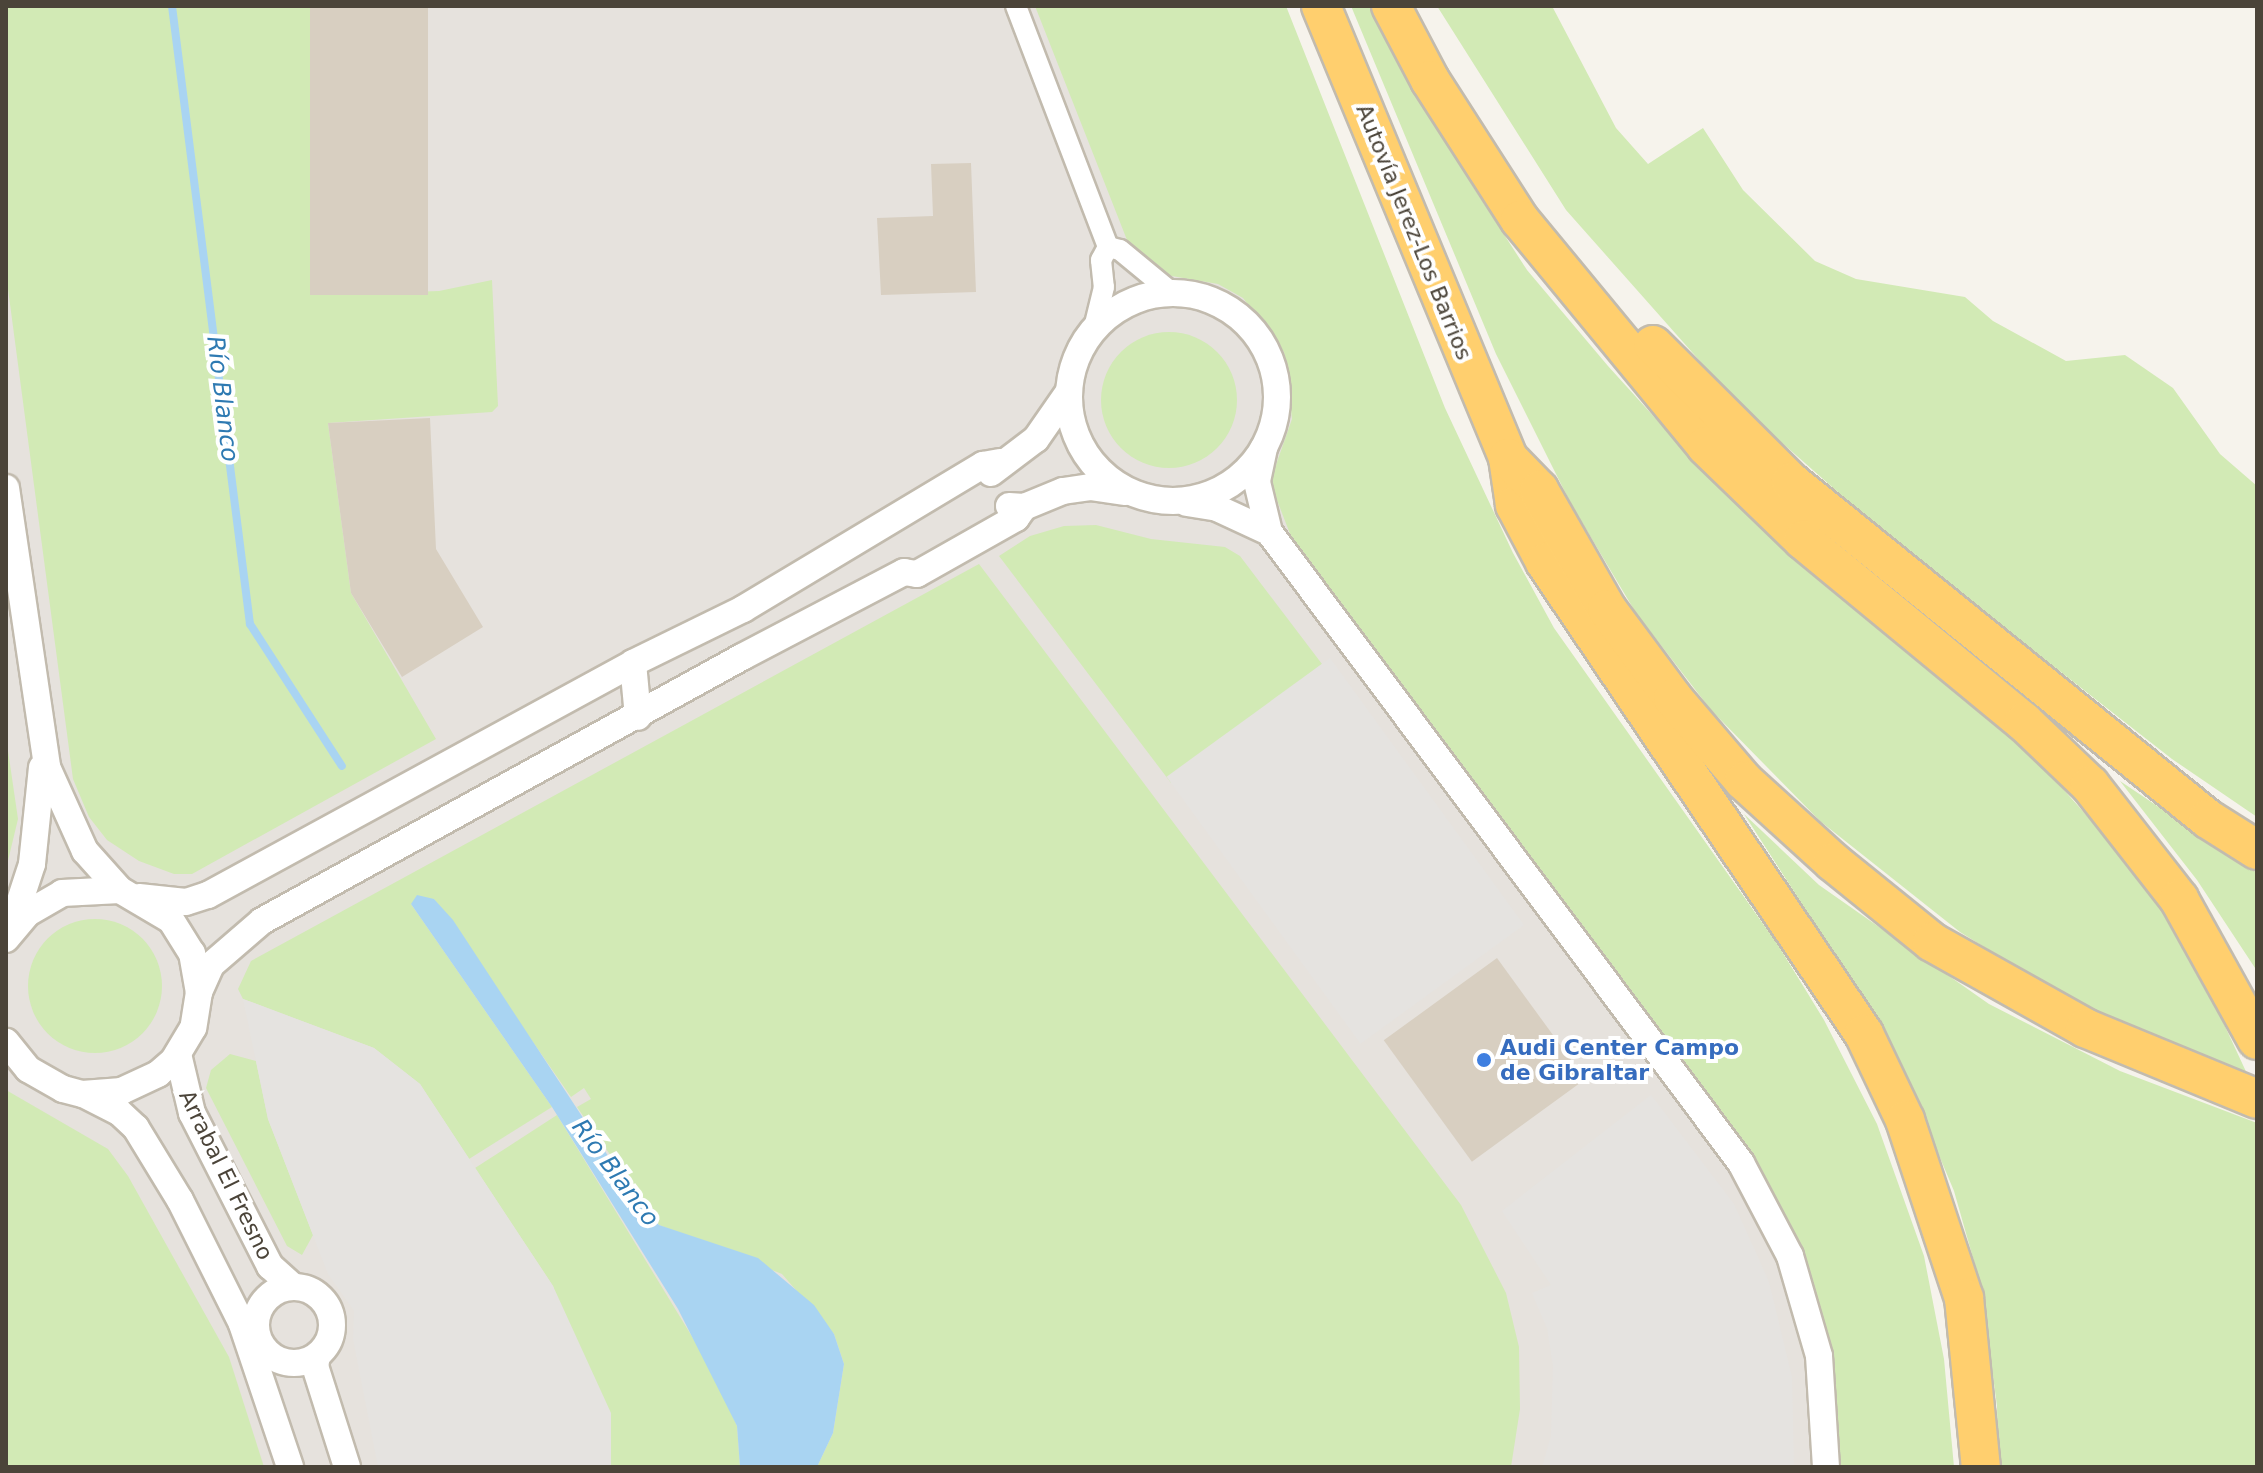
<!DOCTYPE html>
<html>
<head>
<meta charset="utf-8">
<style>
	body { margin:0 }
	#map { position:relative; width:2263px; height:1473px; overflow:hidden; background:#f6f3ec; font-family:"DejaVu Sans",sans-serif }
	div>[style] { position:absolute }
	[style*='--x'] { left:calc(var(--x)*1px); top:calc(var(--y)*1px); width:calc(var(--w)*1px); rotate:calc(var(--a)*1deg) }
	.industrial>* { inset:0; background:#e6e2dd }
	.green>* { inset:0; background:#d2eab5 }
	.round { border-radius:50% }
	.parking>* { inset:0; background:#e5e3e0; transform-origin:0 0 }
	.water>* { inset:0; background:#a9d4f2 }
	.stream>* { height:8px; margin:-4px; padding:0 4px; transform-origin:4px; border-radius:4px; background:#a9d4f2 }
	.building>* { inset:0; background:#d8cfc1; transform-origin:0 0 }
	.roads { filter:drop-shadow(2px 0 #c2bbae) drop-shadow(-2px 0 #c2bbae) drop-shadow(0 2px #c2bbae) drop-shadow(0 -2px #c2bbae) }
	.minor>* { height:20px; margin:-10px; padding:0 10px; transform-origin:10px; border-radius:10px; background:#fff }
	.tertiary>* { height:26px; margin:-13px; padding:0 13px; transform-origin:13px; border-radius:13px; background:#fff }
	.tertiary>.ring { margin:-13px; padding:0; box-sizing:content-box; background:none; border:26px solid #fff; border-radius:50% }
	.motorway>* { height:38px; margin:-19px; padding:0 19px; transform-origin:19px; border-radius:19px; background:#ffcf6e }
	.dots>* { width:22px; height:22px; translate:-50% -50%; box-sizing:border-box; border:4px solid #fff; border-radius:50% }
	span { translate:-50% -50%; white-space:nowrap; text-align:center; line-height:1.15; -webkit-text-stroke:8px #fff; paint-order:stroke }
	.street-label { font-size:22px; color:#4b4439 }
	.shop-label { font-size:22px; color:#366cbe; font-weight:700 }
	.left { translate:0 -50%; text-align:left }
	.water-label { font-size:24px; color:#2e7ab2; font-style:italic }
	.frame { position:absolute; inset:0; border:8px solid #4b4439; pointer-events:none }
</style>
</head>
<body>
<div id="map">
	<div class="industrial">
		<i style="clip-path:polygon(6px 6px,1191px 6px,1794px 1063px,1872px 1467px,205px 1467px,6px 1142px)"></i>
	</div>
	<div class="green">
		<i style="clip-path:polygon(6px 6px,310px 6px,322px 295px,439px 291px,492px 280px,498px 406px,492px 412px,328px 423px,351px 593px,436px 739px,192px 874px,174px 874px,139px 861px,107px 840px,89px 817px,73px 779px,8px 289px)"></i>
		<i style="clip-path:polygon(1035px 6px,1286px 6px,1445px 408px,1513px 553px,1554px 628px,1778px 945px,1824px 1020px,1877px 1124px,1924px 1256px,1944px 1359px,1954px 1467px,1834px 1467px,1810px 1292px,1761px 1173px,1292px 539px,1270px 482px,1292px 419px,1284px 352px,1243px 298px,1218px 284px,1166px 275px,1141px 262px,1127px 240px)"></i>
		<i style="clip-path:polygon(1351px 6px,1376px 6px,1472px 185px,1527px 270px,1608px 366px,1694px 461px,2015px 735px,2128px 862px,2191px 953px,2249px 1078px,2133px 1031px,2057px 992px,1960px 932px,1820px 821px,1711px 710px,1636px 613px,1571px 504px,1496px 354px)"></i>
		<i style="clip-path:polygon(1437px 6px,1552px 6px,1616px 128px,1648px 164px,1703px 128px,1743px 190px,1815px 261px,1856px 279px,1965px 297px,1993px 321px,2066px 361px,2125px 355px,2173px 388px,2220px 454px,2257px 486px,2257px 817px,2172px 759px,1891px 539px,1738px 404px,1566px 210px)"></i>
		<i class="round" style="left:1101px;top:332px;width:136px;height:136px"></i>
		<i style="clip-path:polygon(1096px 525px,1151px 539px,1225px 547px,1240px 556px,1322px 664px,1171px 783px,999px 556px,1030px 536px,1064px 526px)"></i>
		<i style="clip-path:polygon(979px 564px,1461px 1205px,1506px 1293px,1519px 1347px,1520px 1409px,1511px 1467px,817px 1467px,833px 1433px,844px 1364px,834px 1334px,782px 1274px,659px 1225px,577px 1107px,591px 1099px,584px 1088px,571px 1097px,434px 899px,411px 904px,552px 1107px,469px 1159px,420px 1084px,374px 1048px,243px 999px,238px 989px,251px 961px)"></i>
		<i style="clip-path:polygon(6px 737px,18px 819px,6px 869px)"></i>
		<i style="clip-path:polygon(2120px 781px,2257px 873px,2257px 971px,2197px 880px)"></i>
		<i style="clip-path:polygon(1744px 814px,1819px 885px,1989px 1004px,2120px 1071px,2257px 1123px,2257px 1467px,1998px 1467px,1997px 1406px,1981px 1286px,1954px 1191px,1909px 1084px,1857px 989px)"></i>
		<i class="round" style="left:28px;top:919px;width:134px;height:134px"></i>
		<i style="clip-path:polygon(230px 1054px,256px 1061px,268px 1119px,313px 1235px,302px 1255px,287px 1246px,206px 1088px,211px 1070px)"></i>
		<i style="clip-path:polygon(6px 1090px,108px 1149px,128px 1176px,229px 1357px,264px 1467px,6px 1467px)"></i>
		<i style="clip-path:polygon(557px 1115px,713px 1371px,737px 1426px,740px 1467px,609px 1467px,553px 1286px,475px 1168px)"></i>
	</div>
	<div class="parking">
		<i style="left:1330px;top:658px;width:330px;height:202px;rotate:54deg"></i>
		<i style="clip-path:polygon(243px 999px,374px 1048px,420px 1084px,553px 1286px,611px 1413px,611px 1467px,378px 1467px,353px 1339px,354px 1311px,328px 1274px,268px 1119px)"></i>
		<i style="clip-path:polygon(1651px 1095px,1734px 1204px,1769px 1282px,1792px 1377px,1794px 1467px,1542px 1467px,1551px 1436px,1553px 1366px,1547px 1328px,1532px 1293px,1551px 1285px,1502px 1211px)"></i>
	</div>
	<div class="water">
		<i style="clip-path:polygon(417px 895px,434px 899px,453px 920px,639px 1203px,659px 1225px,758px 1258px,814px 1305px,834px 1334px,844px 1364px,833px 1433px,817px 1467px,740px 1467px,737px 1426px,678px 1309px,552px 1107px,411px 904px)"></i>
	</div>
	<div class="stream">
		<i style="--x:172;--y:6;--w:623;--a:82.81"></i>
		<i style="--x:250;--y:624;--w:169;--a:57.1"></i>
	</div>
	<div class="building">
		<i style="left:310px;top:6px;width:118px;height:289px"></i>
		<i style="clip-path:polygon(971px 163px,976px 292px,881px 295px,877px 218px,933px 216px,931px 164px)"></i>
		<i style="clip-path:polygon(430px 418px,436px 549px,483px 627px,402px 677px,351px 593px,328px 423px)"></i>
		<i style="left:1497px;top:958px;width:150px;height:140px;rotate:54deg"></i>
	</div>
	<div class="roads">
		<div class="minor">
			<i style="--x:1016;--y:6;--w:258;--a:69.1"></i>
			<i style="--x:1108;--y:247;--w:15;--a:118"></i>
			<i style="--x:1101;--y:260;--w:27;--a:84"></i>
			<i style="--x:1104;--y:287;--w:42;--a:103.7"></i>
			<i style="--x:1108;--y:247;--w:12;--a:14"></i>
			<i style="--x:1120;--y:250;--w:66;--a:39.5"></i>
		</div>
		<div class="tertiary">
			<i class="ring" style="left:1069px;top:293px;width:182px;height:182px"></i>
			<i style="--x:1264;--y:448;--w:35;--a:102"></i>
			<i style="--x:1257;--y:482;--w:51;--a:76.5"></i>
			<i style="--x:1269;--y:532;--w:788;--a:53.2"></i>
			<i style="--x:1741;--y:1163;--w:105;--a:62.2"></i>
			<i style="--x:1790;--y:1256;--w:104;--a:73.8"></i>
			<i style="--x:1819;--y:1356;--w:111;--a:86.4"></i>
			<i style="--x:991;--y:473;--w:56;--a:-37.1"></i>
			<i style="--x:1036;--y:439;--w:56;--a:-55.2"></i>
			<i style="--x:6;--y:488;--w:282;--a:81.6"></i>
			<i style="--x:47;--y:767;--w:92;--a:65.7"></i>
			<i style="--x:85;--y:851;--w:52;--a:48.1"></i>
			<i style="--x:1187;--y:503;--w:30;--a:9"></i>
			<i style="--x:1217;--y:508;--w:57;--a:24.8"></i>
			<i style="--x:1009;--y:506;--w:15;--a:4"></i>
			<i style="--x:1024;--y:507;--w:42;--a:-22.3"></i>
			<i style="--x:1063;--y:491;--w:27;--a:-8"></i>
			<i style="--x:1090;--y:487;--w:36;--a:8"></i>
			<i style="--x:633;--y:663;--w:54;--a:84.7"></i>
			<i style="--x:139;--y:897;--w:47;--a:6.1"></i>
			<i style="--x:186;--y:902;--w:23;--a:-18"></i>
			<i style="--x:208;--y:895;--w:484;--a:-28.6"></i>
			<i style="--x:633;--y:663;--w:123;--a:-26.1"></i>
			<i style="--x:743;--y:609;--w:280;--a:-31"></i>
			<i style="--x:983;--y:465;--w:17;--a:-10"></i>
			<i style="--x:12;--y:925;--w:64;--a:-71.8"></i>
			<i style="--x:32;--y:864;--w:97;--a:-84.1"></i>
			<i style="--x:6;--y:939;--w:34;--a:-50"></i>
			<i style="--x:28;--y:913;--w:39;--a:-30"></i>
			<i style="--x:62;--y:893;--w:58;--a:-3"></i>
			<i style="--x:120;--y:890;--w:59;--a:30.5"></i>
			<i style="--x:171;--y:920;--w:39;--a:58"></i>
			<i style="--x:192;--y:953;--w:40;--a:80"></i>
			<i style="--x:199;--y:992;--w:36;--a:99"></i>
			<i style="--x:193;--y:1028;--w:37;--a:121"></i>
			<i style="--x:174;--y:1060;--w:21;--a:139"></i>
			<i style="--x:158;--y:1074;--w:40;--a:155"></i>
			<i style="--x:122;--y:1091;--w:40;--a:175.7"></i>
			<i style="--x:82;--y:1094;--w:20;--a:-165"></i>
			<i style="--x:63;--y:1089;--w:40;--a:-150.3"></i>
			<i style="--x:28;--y:1069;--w:35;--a:-129"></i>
			<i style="--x:199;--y:992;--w:30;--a:-66"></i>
			<i style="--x:211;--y:965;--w:67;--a:-40.8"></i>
			<i style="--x:262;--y:921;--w:548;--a:-28.81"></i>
			<i style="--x:742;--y:657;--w:183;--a:-27.7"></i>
			<i style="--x:904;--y:572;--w:13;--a:9"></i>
			<i style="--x:917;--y:574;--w:114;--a:-29.5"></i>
			<i style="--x:1016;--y:518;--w:14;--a:-54"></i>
			<i style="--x:178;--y:1054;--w:61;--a:76.7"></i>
			<i style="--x:192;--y:1113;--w:172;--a:63"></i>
			<i style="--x:270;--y:1266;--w:31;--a:42"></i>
			<i style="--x:85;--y:1095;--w:38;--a:27"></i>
			<i style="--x:119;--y:1112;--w:23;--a:43"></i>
			<i style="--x:136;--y:1128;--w:84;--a:58.6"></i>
			<i style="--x:180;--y:1200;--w:139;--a:63.4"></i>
			<i style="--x:242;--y:1324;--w:151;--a:71.4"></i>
			<i class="ring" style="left:256px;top:1287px;width:50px;height:50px"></i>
			<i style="--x:317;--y:1356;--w:10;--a:101"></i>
			<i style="--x:315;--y:1366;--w:106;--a:72.4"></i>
		</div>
		<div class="motorway">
			<i style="--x:1321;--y:6;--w:489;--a:67.5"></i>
			<i style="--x:1508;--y:458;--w:48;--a:81.5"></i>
			<i style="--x:1515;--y:505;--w:64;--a:62.2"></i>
			<i style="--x:1545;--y:562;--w:570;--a:55.95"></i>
			<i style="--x:1864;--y:1034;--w:95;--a:64.5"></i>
			<i style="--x:1905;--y:1120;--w:188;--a:71.7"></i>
			<i style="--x:1964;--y:1298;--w:170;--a:84.3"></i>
			<i style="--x:1391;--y:6;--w:84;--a:62.2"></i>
			<i style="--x:1430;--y:80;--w:166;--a:57.3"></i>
			<i style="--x:1520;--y:220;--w:293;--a:50.5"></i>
			<i style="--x:1706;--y:446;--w:135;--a:44.1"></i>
			<i style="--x:1803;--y:540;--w:286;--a:39.5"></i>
			<i style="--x:2024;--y:722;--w:91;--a:43.7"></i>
			<i style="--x:2090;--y:785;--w:145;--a:52"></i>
			<i style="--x:2179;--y:899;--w:161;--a:61"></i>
			<i style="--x:1653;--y:345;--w:194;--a:44.8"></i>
			<i style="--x:1791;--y:482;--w:536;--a:38.94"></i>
			<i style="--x:2208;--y:819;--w:58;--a:32.3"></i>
			<i style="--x:1508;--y:458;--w:45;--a:45.9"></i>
			<i style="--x:1539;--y:490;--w:137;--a:60.3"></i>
			<i style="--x:1607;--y:609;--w:111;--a:53.4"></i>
			<i style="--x:1673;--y:698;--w:109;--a:49.5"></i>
			<i style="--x:1744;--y:781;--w:120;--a:42.3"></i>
			<i style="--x:1833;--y:862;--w:127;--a:38.9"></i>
			<i style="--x:1932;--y:942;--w:176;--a:29.3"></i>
			<i style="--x:2085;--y:1028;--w:186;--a:22.4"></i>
		</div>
	</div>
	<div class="dots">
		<i style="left:1484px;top:1060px;background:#3f7fe0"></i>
	</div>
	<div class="street-label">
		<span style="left:1414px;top:232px;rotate:68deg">Autovía Jerez-Los Barrios</span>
		<span style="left:226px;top:1175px;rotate:64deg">Arrabal El Fresno</span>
	</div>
	<div class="shop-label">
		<span class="left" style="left:1500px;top:1060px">Audi Center Campo<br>de Gibraltar</span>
	</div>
	<div class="water-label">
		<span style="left:222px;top:399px;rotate:83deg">Río Blanco</span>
		<span style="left:615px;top:1173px;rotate:53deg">Río Blanco</span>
	</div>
	<div class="frame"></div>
</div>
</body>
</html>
